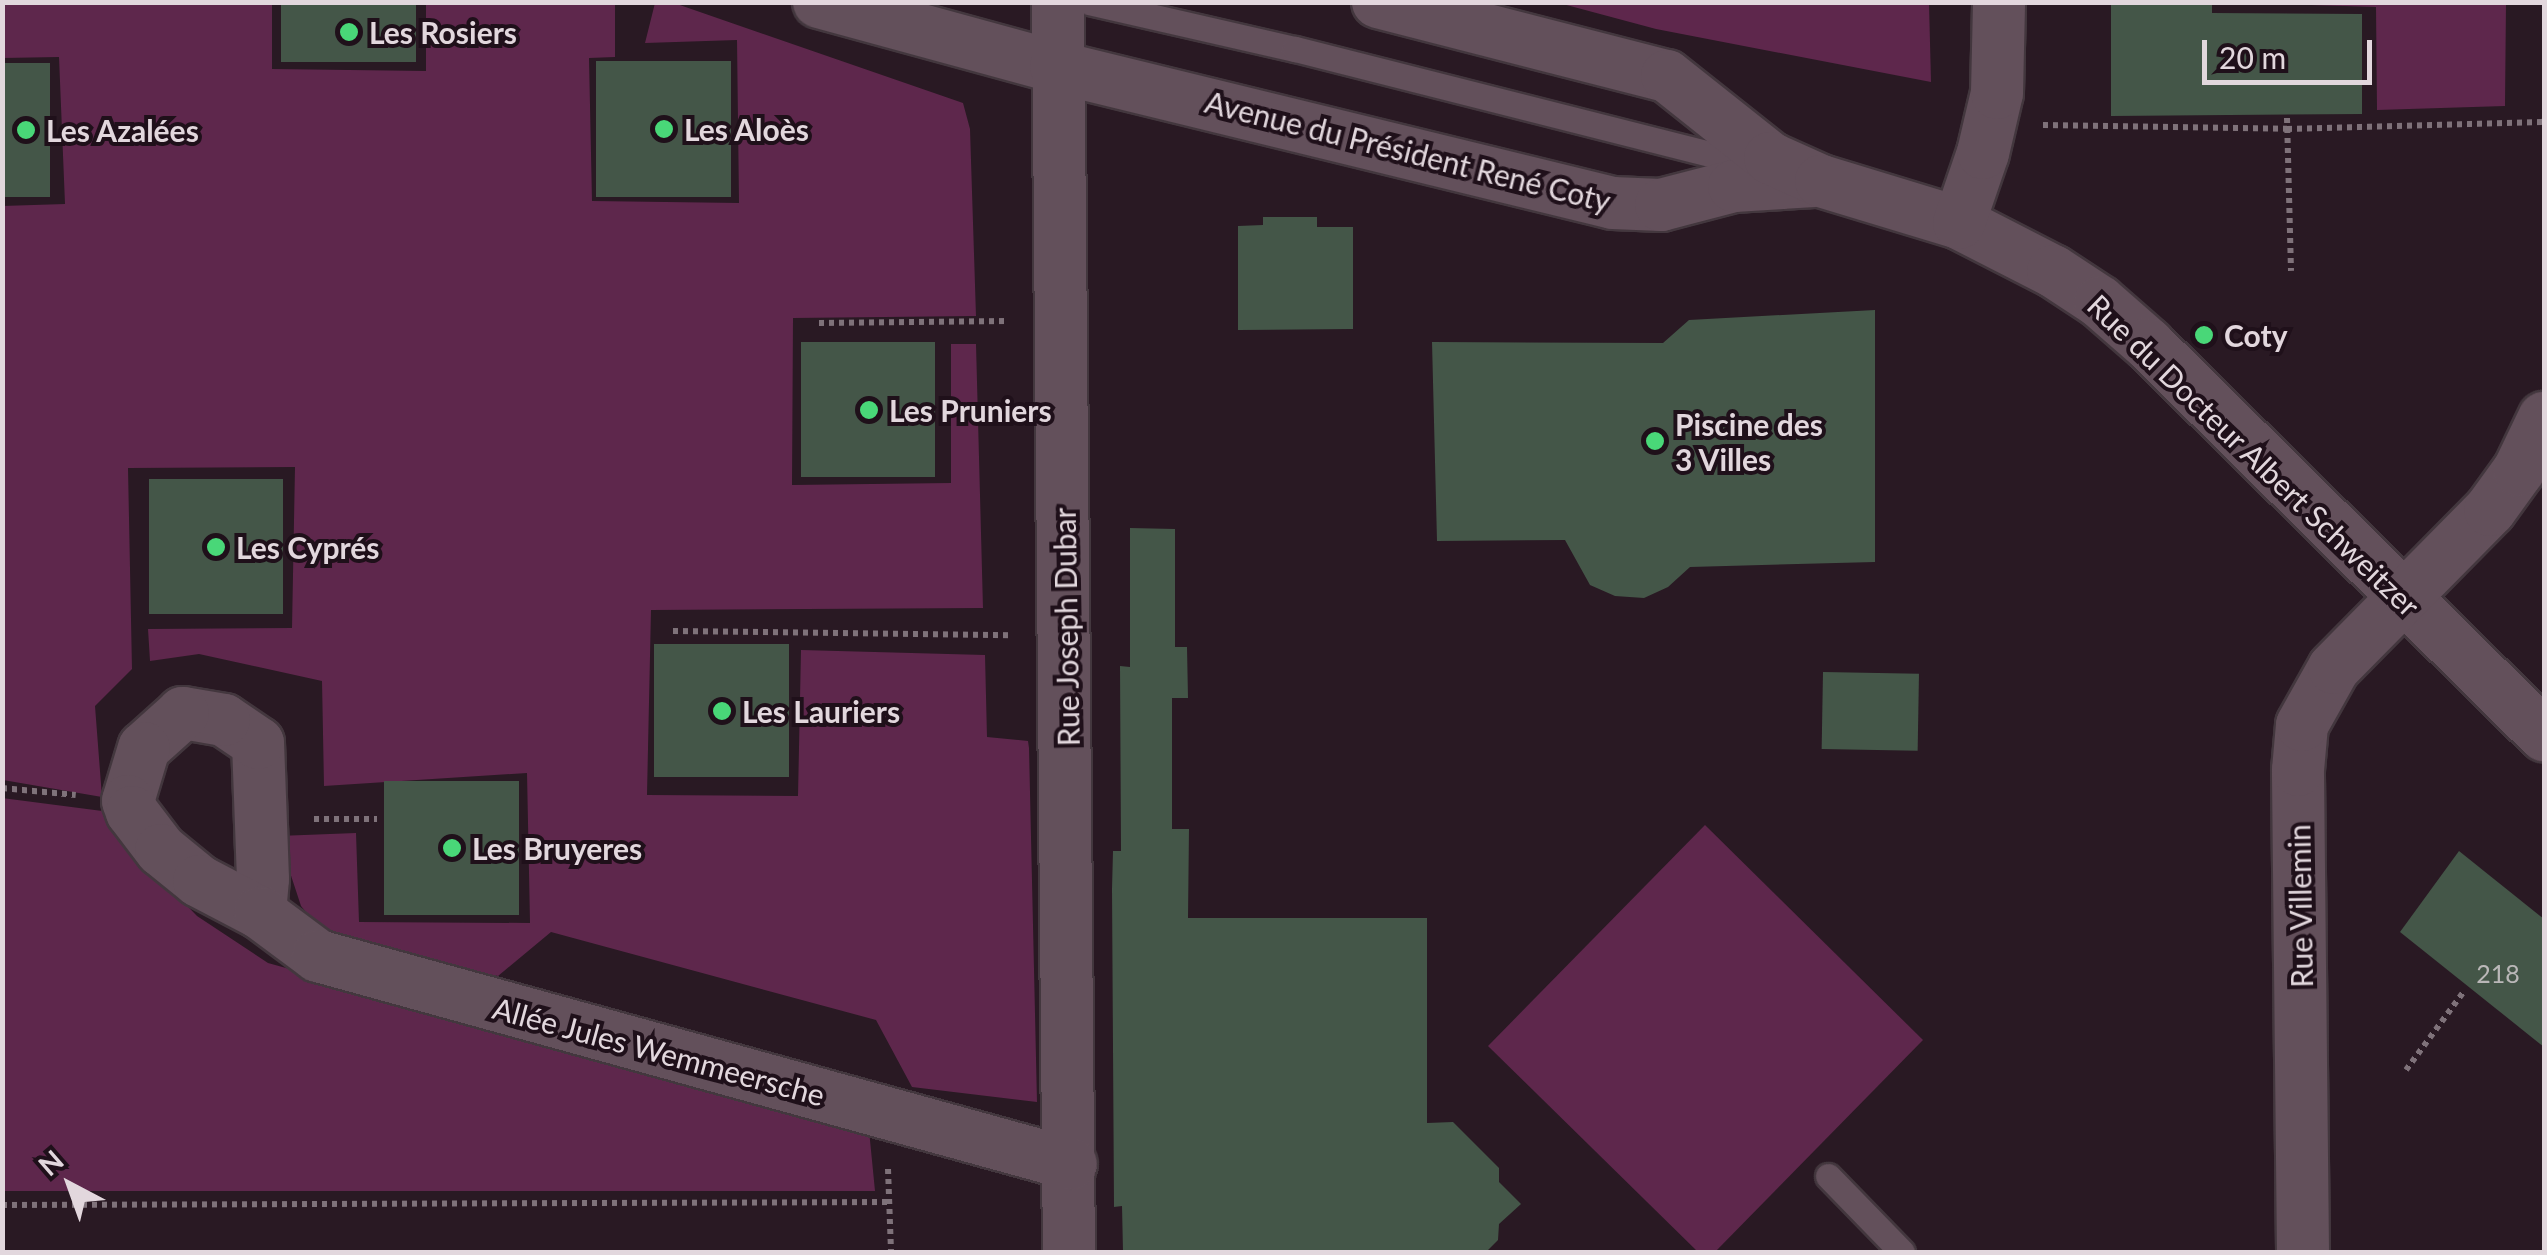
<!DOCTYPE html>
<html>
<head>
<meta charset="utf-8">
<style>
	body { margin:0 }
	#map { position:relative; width:2547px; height:1255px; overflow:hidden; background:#291923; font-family:Lato,sans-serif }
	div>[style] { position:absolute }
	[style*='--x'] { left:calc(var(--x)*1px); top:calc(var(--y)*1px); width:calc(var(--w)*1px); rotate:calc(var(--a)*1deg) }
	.green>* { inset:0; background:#5e274c }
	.building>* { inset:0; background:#445648; transform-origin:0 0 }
	.path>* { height:6px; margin-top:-3px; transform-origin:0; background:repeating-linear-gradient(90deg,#7f727a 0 5px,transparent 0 10px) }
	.roads { filter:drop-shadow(2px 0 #43373e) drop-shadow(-2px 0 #43373e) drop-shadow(0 2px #43373e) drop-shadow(0 -2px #43373e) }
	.lane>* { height:25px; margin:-12.5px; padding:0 12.5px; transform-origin:12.5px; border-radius:12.5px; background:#63505b }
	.street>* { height:52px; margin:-26px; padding:0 26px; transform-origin:26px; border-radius:26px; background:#63505b }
	.dots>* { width:28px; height:28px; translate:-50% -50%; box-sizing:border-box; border:5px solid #1f101a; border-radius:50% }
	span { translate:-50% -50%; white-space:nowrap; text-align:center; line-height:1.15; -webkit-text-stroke:8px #1f101a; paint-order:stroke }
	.number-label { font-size:25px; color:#bab7b8 }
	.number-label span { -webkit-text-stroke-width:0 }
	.poi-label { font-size:30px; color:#e2d7dd; font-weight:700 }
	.left { translate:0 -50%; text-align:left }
	.street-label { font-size:30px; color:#e2d7dd }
	.frame { position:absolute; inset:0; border:5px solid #e2d7dd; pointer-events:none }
	.north { position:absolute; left:20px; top:1135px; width:100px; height:100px; -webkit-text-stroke:8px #1f101a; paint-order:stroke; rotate:319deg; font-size:28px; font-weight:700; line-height:40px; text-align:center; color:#e2d7dd }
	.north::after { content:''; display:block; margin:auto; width:35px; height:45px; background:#e2d7dd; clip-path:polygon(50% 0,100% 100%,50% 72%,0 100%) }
	.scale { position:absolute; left:2202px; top:40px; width:170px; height:45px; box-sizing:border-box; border:5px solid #e2d7dd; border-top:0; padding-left:12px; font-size:30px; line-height:35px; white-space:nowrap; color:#e2d7dd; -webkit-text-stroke:8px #1f101a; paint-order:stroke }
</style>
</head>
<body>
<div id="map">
	<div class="green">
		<i style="clip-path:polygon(3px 3px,272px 3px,272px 69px,426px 71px,426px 3px,615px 3px,615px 57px,589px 58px,592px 201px,739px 203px,737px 40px,645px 43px,655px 3px,674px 3px,963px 103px,970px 129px,976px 316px,793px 318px,792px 485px,951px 483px,951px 344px,976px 344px,983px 608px,651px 610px,647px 795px,798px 796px,801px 650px,985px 655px,987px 737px,1028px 741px,1029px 748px,1037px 1102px,912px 1087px,876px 1020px,551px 932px,498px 976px,364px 949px,315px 923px,301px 906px,278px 836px,356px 833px,359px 922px,530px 923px,527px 773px,324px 786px,322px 681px,199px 654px,150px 661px,148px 629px,292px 628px,295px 467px,128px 468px,132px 669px,95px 706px,102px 797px,3px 780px,2px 206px,65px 204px,59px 57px,3px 58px)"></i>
		<i style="clip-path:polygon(1559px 3px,1929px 3px,1931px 82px,1656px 29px)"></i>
		<i style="clip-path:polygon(2242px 3px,2506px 3px,2505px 106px,2377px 110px,2376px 7px)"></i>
		<i style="clip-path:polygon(2px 798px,110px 812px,141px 858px,197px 916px,268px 963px,869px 1130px,875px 1191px,3px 1191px)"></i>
		<i style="clip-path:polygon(1705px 825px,1923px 1040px,1715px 1252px,1698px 1252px,1488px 1046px)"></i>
	</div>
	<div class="building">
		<i style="left:281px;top:2px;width:135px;height:60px"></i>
		<i style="clip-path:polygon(2111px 2px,2212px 2px,2212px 13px,2362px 14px,2362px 114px,2111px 116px)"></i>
		<i style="left:731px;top:61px;width:136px;height:135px;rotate:90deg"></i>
		<i style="left:2px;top:63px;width:48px;height:134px"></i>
		<i style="clip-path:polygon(1263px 217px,1317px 217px,1317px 227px,1353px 227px,1353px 329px,1238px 330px,1238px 226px,1263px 225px)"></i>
		<i style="clip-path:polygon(1875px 310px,1875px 562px,1690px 567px,1668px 587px,1644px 598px,1615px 596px,1590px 585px,1565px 540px,1437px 541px,1432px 342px,1663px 343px,1689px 320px)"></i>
		<i style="left:801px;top:342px;width:134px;height:135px"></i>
		<i style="left:149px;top:479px;width:134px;height:135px"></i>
		<i style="clip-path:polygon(1130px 528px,1175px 529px,1175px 647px,1187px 647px,1188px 698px,1172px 698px,1172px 829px,1189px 829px,1188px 918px,1427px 918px,1427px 1123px,1453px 1122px,1499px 1168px,1499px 1182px,1521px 1204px,1499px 1224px,1498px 1240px,1486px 1252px,1123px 1252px,1122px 1206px,1114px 1207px,1112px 889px,1113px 851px,1121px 851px,1120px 666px,1130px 667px)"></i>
		<i style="left:654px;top:644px;width:135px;height:133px"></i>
		<i style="left:1823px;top:672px;width:96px;height:77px;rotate:1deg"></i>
		<i style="left:384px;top:781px;width:135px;height:134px"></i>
		<i style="clip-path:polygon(2459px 851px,2544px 919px,2544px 1047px,2400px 932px)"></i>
	</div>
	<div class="path">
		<i style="--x:2287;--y:118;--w:153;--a:88.5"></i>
		<i style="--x:2043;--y:125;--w:244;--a:0.9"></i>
		<i style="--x:2287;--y:129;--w:257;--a:-1.6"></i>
		<i style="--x:819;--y:323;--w:189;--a:-0.6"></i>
		<i style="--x:673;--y:631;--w:339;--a:0.7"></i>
		<i style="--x:2;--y:788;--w:74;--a:5.4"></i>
		<i style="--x:314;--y:819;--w:63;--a:0"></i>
		<i style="--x:2406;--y:1070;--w:99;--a:-53.6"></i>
		<i style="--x:888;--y:1169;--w:83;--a:87.9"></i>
		<i style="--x:2;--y:1205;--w:887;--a:-0.19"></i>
	</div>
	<div class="roads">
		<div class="lane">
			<i style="--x:1089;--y:2;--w:211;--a:12.9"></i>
			<i style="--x:1295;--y:49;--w:479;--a:14.2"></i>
			<i style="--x:1828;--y:1176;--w:106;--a:45.8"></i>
		</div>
		<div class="street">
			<i style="--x:819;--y:2;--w:246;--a:15.3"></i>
			<i style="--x:1056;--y:67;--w:573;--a:13.72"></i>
			<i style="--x:1613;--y:203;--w:48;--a:2.4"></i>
			<i style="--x:1661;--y:205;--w:75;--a:-14.6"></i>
			<i style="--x:1734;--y:186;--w:80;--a:-3.6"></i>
			<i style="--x:1058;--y:2;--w:1250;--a:89.5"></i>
			<i style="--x:1378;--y:2;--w:298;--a:14.4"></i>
			<i style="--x:1667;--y:76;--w:132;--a:38.5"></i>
			<i style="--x:1770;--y:158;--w:56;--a:24.3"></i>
			<i style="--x:1821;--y:181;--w:144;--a:16.9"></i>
			<i style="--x:1959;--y:223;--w:106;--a:27.1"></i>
			<i style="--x:2053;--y:271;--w:56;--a:33.4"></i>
			<i style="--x:2100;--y:302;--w:64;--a:41.2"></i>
			<i style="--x:2148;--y:344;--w:557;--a:44.64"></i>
			<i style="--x:1959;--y:223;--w:74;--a:-71.1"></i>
			<i style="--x:1983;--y:153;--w:62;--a:-76.9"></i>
			<i style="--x:1997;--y:93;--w:91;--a:-88.7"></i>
			<i style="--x:260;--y:913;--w:34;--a:-85"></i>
			<i style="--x:263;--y:879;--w:136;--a:-92.1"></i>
			<i style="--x:258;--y:743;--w:41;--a:-145.9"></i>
			<i style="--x:224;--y:720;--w:42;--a:-170.3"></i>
			<i style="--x:183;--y:713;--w:52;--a:138.1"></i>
			<i style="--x:144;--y:748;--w:55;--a:106.8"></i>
			<i style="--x:128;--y:801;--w:12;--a:70"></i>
			<i style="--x:132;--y:812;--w:48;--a:52.7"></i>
			<i style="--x:161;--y:850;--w:49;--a:39.2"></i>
			<i style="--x:199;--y:881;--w:69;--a:27.7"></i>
			<i style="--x:260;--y:913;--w:72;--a:36.6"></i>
			<i style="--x:318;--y:956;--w:781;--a:15.44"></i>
			<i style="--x:2303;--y:1252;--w:482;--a:-90.6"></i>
			<i style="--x:2298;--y:770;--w:45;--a:-84.9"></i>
			<i style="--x:2302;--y:725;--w:65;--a:-60.7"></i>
			<i style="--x:2334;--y:668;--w:222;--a:-45.4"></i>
			<i style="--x:2490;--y:510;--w:49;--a:-54.1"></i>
			<i style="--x:2519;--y:470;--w:58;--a:-64.3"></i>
		</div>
	</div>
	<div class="dots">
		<i style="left:349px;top:32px;background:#49d778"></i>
		<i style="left:664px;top:129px;background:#49d778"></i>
		<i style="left:26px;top:130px;background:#49d778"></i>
		<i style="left:2204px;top:335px;background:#49d778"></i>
		<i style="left:869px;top:410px;background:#49d778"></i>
		<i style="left:1655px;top:441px;background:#49d778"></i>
		<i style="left:216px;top:547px;background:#49d778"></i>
		<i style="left:722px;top:711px;background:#49d778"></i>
		<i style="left:452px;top:848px;background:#49d778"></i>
	</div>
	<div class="number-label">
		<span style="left:2498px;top:973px">218</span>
	</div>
	<div class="poi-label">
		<span class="left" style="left:369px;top:32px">Les Rosiers</span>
		<span class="left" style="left:684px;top:129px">Les Aloès</span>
		<span class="left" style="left:46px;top:130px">Les Azalées</span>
		<span class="left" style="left:2224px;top:335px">Coty</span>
		<span class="left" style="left:889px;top:410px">Les Pruniers</span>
		<span class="left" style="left:1675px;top:441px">Piscine des<br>3 Villes</span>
		<span class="left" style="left:236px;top:547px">Les Cyprés</span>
		<span class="left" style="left:742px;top:711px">Les Lauriers</span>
		<span class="left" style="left:472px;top:848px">Les Bruyeres</span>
	</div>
	<div class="street-label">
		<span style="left:1408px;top:151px;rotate:14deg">Avenue du Président René Coty</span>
		<span style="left:2254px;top:455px;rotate:44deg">Rue du Docteur Albert Schweitzer</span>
		<span style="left:1066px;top:627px;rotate:-91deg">Rue Joseph Dubar</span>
		<span style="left:2300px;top:906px;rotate:-91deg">Rue Villemin</span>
		<span style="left:659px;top:1051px;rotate:15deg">Allée Jules Wemmeersche</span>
	</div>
	<div class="frame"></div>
	<div class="north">N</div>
	<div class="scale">20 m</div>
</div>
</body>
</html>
